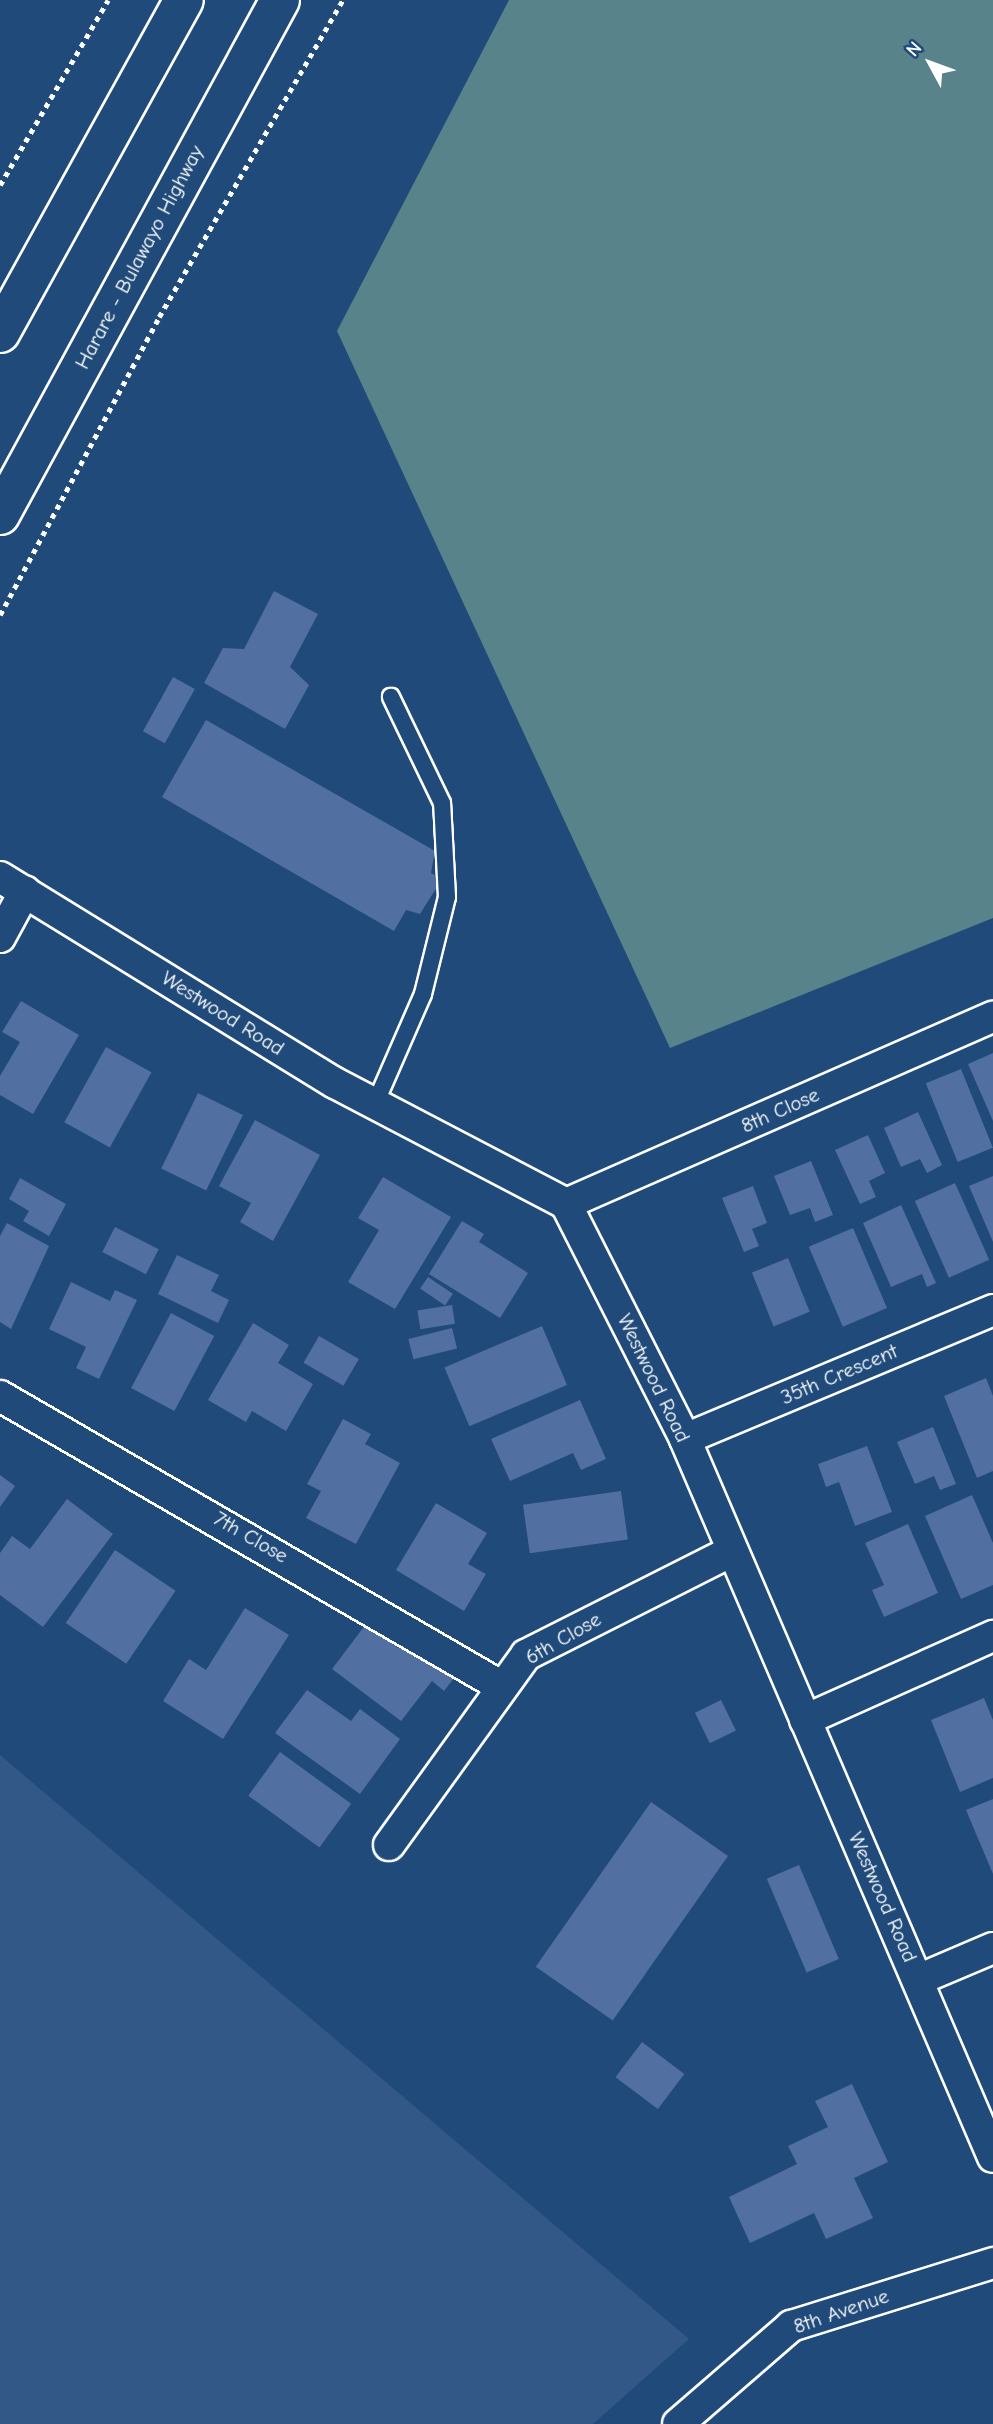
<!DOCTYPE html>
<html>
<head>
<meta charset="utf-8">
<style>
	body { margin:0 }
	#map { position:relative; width:993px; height:2424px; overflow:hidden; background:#1f4a7a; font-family:"Comic Neue",sans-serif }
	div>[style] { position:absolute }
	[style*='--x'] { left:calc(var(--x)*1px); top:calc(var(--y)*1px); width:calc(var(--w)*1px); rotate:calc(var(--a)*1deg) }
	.built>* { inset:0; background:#325887 }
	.green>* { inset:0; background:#59838a }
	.building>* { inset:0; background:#516fa0; transform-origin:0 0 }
	.path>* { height:4.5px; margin-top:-2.25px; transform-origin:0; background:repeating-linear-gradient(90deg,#fff 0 5px,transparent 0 10px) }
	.roads { filter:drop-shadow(2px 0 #fff) drop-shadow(-2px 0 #fff) drop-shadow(0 2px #fff) drop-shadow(0 -2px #fff) }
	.service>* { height:16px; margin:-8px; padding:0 8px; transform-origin:8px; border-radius:8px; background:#1f4a7a }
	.minor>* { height:30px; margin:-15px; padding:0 15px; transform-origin:15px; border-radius:15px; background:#1f4a7a }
	.trunk>* { height:38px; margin:-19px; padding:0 19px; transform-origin:19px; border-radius:19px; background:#1f4a7a }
	span { translate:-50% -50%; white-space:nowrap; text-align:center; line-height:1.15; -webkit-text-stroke:7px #1f4a7a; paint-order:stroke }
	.street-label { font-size:21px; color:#fff }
	.north { position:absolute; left:895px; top:28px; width:70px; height:70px; -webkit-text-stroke:5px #1f4a7a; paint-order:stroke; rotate:311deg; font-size:19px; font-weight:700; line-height:28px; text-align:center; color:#fff }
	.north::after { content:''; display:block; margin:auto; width:24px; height:32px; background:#fff; clip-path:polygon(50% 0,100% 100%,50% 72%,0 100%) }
</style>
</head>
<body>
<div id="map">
	<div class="built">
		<i style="clip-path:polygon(0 1755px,689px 2339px,593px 2424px,0 2424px)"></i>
	</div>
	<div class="green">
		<i style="clip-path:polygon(509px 0,993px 0,993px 918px,670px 1048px,337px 331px)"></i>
	</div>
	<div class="building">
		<i style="clip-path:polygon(274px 591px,318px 614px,290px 667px,309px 685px,285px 729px,204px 683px,223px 648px,244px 649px)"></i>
		<i style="left:173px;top:677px;width:25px;height:62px;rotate:29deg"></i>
		<i style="clip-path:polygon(206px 720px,435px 851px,431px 873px,442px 879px,420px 914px,406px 910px,394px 931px,162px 797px)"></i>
		<i style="clip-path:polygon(21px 1001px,79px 1035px,33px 1114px,0 1095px,0 1076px,20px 1042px,2px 1032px)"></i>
		<i style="left:106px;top:1047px;width:52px;height:86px;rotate:29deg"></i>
		<i style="clip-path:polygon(993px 1053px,993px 1121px,968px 1064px)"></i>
		<i style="left:961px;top:1069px;width:85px;height:38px;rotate:68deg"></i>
		<i style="left:198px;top:1093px;width:50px;height:84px;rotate:26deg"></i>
		<i style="clip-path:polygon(918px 1112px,942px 1165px,927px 1173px,920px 1159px,901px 1167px,884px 1128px)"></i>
		<i style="clip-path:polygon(255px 1120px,320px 1155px,273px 1241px,240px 1222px,251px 1203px,219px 1186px)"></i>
		<i style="clip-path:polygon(868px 1135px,885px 1173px,869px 1181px,876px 1197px,860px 1204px,835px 1150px)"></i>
		<i style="clip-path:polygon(811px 1161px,833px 1215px,815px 1222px,810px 1208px,790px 1215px,774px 1176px)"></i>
		<i style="clip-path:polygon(993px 1176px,993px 1242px,969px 1186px)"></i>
		<i style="clip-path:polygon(383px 1177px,451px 1217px,395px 1309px,348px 1282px,379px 1230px,358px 1218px)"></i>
		<i style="clip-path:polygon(20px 1178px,66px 1204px,49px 1236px,23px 1221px,29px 1211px,9px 1199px)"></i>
		<i style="left:955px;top:1183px;width:84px;height:44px;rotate:66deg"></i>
		<i style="clip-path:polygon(753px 1186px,767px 1223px,752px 1229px,759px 1246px,744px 1252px,722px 1198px)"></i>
		<i style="clip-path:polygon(901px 1205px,936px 1283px,927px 1287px,922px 1274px,891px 1287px,863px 1223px)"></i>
		<i style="clip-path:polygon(462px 1221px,484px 1234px,479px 1242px,528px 1273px,500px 1318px,429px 1274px)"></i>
		<i style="clip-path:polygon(7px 1223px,49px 1246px,11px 1329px,0 1322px,0 1236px)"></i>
		<i style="left:115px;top:1227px;width:49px;height:28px;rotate:27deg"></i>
		<i style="left:853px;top:1228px;width:87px;height:48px;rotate:67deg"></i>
		<i style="clip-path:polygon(177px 1255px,219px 1275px,211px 1291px,229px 1300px,218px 1323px,158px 1294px)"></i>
		<i style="left:788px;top:1258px;width:58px;height:39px;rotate:68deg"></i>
		<i style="left:428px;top:1277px;width:30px;height:14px;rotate:34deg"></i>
		<i style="clip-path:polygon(71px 1282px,110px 1301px,115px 1290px,137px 1300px,99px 1379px,76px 1368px,86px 1347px,49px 1329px)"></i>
		<i style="left:452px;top:1305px;width:19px;height:35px;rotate:81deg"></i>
		<i style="left:171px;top:1313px;width:49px;height:85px;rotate:28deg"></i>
		<i style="clip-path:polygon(253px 1323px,289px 1345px,278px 1363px,313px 1384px,286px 1431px,252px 1411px,246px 1422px,208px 1400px)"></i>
		<i style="left:542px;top:1326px;width:64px;height:106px;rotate:67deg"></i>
		<i style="left:452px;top:1328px;width:21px;height:45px;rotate:76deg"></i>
		<i style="left:319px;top:1336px;width:46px;height:31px;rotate:30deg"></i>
		<i style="clip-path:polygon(986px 1378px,993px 1396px,993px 1471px,977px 1478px,944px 1396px)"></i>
		<i style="clip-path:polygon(580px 1400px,606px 1459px,581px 1470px,573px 1453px,510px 1481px,491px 1439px)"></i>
		<i style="clip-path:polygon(343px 1419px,371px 1434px,365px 1444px,400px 1463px,356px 1544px,306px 1518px,321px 1491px,307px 1484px)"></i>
		<i style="clip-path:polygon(933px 1427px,956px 1484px,940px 1490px,934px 1476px,915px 1484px,897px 1442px)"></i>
		<i style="clip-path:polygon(867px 1446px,892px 1512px,855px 1526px,839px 1482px,826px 1487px,818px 1464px)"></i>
		<i style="clip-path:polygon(0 1475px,15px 1486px,0 1507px)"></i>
		<i style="left:621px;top:1491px;width:49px;height:99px;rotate:82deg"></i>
		<i style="clip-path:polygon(972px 1495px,993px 1543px,993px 1585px,961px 1599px,925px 1516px)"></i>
		<i style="clip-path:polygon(67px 1499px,113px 1534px,43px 1627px,0 1595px,0 1553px,12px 1536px,30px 1549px)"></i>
		<i style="clip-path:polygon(436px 1503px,487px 1533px,468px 1564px,486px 1574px,464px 1611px,396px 1570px)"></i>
		<i style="clip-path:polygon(908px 1524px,938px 1593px,884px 1617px,872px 1590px,884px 1585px,865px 1543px)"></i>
		<i style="left:115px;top:1550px;width:73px;height:88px;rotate:34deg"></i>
		<i style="clip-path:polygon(245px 1608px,289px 1635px,223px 1739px,163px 1701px,189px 1659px,206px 1670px)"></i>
		<i style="clip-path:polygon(366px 1624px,398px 1648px,408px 1636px,457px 1674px,444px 1691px,432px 1681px,401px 1721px,332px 1669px)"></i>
		<i style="clip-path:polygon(307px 1690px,351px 1721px,360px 1709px,400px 1739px,360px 1794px,275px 1733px)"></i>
		<i style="clip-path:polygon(984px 1698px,993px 1720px,993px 1778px,960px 1792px,931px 1720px)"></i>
		<i style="left:721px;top:1700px;width:34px;height:29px;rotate:64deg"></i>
		<i style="left:280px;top:1752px;width:88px;height:54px;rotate:36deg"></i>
		<i style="clip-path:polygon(993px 1799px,993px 1874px,966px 1810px)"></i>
		<i style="left:651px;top:1802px;width:94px;height:201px;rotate:35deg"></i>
		<i style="left:799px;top:1865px;width:102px;height:35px;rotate:67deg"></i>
		<i style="left:642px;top:2042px;width:53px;height:44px;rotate:37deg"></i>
		<i style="clip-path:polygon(852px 2084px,888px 2162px,854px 2178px,873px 2218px,826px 2239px,814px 2213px,750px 2243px,729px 2197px,797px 2164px,788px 2146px,828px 2127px,815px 2101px)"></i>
	</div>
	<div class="path">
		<i style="--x:0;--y:185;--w:214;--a:-59.7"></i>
		<i style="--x:0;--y:615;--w:338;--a:-61.9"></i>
		<i style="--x:159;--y:317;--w:367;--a:-59.9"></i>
	</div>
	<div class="roads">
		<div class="service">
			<i style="--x:375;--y:1104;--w:120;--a:-66.4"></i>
			<i style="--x:423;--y:994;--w:100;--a:-76.1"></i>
			<i style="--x:447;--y:897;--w:94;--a:-93"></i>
			<i style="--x:442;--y:803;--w:118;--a:-115.7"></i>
		</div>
		<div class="minor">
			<i style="--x:0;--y:877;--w:393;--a:31.6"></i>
			<i style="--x:335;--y:1083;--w:261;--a:27.6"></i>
			<i style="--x:566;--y:1204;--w:263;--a:63.1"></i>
			<i style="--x:685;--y:1439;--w:781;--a:66.78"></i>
			<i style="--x:0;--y:937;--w:52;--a:-61.5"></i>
			<i style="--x:566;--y:1204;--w:466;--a:-23.7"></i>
			<i style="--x:0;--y:1396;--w:577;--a:30.08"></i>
			<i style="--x:685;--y:1439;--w:334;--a:-22.7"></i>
			<i style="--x:805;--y:1720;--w:206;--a:-24.1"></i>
			<i style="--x:389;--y:1845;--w:234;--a:-54.2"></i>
			<i style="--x:526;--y:1655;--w:231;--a:-26.8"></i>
			<i style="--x:920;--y:1979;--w:79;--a:-23"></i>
			<i style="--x:678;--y:2424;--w:150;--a:-40.9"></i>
			<i style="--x:791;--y:2326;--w:212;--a:-17.3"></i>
		</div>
		<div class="trunk">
			<i style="--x:0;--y:333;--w:380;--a:-61.1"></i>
			<i style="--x:0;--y:515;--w:586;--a:-61.47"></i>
		</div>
	</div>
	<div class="street-label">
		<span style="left:139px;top:257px;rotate:-62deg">Harare - Bulawayo Highway</span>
		<span style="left:223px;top:1013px;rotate:32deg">Westwood Road</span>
		<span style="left:780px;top:1110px;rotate:-24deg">8th Close</span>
		<span style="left:839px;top:1374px;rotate:-23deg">35th Crescent</span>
		<span style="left:654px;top:1378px;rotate:64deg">Westwood Road</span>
		<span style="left:251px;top:1537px;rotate:30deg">7th Close</span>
		<span style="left:563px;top:1638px;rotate:-30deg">6th Close</span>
		<span style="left:883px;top:1897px;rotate:66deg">Westwood Road</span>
		<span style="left:841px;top:2311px;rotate:-19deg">8th Avenue</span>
	</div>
	<div class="north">N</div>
</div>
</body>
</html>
